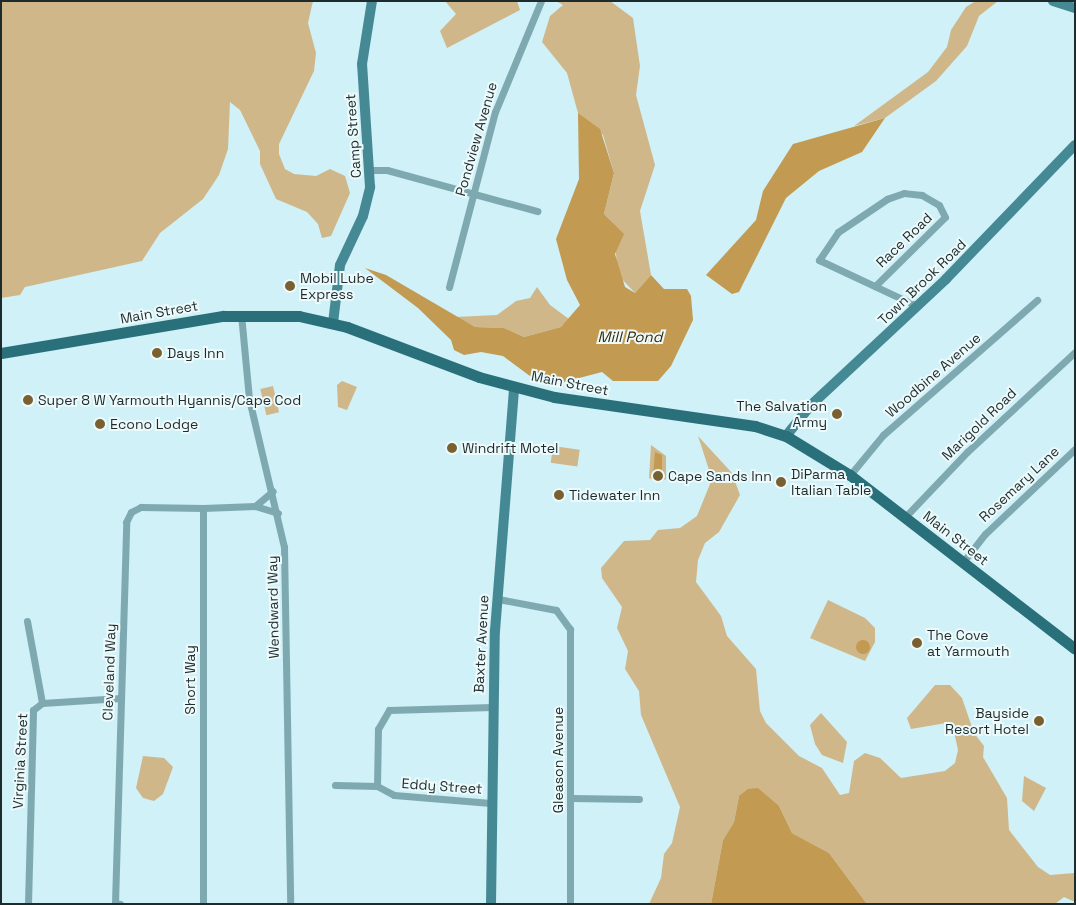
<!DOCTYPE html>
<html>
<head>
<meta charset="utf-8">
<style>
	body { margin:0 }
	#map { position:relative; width:1076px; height:905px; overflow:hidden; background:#cff1f7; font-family:"Space Grotesk",sans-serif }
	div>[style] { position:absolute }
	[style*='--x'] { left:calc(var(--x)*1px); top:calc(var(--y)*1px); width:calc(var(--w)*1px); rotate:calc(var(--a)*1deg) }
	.green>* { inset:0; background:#d0b78a; transform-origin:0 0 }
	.water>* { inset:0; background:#c29a51 }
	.round { border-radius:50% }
	.street>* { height:7px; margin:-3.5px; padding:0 3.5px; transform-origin:3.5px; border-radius:3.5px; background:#7fa9b1 }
	.secondary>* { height:10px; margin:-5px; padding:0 5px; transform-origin:5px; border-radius:5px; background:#458994 }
	.primary>* { height:11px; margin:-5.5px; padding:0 5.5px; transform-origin:5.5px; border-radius:5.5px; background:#2a707a }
	.dots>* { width:14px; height:14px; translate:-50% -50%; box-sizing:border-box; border:2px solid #edfafc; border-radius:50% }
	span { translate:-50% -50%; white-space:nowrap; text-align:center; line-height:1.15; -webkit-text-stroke:4px #edfafc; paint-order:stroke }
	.street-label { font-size:14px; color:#1e2b2d }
	.poi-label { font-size:14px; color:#1e2b2d }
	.left { translate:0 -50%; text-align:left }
	.right { translate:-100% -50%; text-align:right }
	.water-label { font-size:15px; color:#3a2908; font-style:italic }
	.frame { position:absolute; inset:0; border:2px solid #1e2b2d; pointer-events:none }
</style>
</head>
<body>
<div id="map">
	<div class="green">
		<i style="clip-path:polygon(1px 1px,313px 1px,308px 23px,316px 53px,314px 71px,279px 144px,279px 154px,285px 169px,294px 174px,316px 176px,330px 169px,345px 176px,350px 193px,331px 236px,322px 238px,318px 224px,307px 212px,276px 199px,260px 164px,260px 151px,240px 110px,230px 102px,228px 149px,219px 175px,203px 199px,160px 233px,142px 261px,25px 287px,20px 295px,1px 298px)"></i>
		<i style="clip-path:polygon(445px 1px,517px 1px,520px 10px,447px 48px,440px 31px,456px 14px)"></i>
		<i style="clip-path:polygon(556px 1px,610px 1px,633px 18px,640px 66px,636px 95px,655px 165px,640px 211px,651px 275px,635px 293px,618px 275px,613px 223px,604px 214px,614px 173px,603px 135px,578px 113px,567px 73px,542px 42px,550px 16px,563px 5px)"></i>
		<i style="clip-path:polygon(998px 1px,979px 16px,967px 46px,936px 81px,885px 118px,854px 126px,928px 72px,947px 47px,951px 30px,966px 7px,974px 2px)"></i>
		<i style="clip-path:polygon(537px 287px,550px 305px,569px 319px,561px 327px,524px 337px,504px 328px,475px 327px,456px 317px,497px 315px,516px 301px,530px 298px)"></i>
		<i style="clip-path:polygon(342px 381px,357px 387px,347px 410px,338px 407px,337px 385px)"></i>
		<i style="left:273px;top:386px;width:27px;height:13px;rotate:77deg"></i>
		<i style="clip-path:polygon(698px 436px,732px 473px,740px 495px,719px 532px,705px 543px,698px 560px,696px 582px,721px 616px,727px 636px,756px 669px,760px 711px,766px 723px,799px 756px,822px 768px,840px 795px,849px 793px,854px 761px,865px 753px,880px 758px,901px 778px,945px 771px,955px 763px,958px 750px,953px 727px,946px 723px,911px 729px,907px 718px,935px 685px,950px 685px,962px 698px,974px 733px,984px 746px,983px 757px,1007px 798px,1009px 830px,1038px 867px,1050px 875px,1075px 873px,1075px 902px,1064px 897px,1055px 904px,867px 904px,829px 853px,792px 833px,779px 806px,739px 796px,734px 822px,723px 840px,711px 904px,649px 904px,661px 878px,664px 854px,672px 843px,680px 807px,641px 715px,639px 691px,625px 669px,628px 651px,617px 628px,622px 607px,602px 578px,601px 568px,624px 541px,650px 540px,658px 530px,680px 528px,697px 516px,712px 479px)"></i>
		<i style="clip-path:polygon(651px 445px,666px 456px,666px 479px,659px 483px,649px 478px)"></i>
		<i style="left:553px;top:446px;width:27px;height:17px;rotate:8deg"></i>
		<i style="clip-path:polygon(828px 600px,865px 618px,875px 628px,875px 642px,865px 661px,810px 638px)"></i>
		<i style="clip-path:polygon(821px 713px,847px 742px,843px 763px,822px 755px,815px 744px,810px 725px)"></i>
		<i style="clip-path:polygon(143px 756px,164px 758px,173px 767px,163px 794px,154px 801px,143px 798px,136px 788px)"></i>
		<i style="clip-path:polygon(1024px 776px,1046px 788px,1034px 811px,1022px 801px)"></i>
	</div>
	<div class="water">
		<i style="clip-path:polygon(578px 113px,600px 129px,614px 173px,604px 214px,624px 234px,615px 254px,625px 287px,635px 293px,651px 275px,664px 289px,687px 289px,691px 296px,693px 320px,671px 366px,658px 381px,613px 381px,602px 372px,560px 383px,534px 379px,503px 356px,481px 352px,464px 355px,454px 350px,451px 340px,418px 308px,365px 268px,386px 275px,475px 327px,504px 328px,524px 337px,561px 327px,580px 305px,567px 280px,556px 239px,579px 179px)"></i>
		<i style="clip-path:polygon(885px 118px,862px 152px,819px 171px,786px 198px,739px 292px,732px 294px,706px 275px,756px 220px,763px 191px,793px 144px)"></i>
		<i style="clip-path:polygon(655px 452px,662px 455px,662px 475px,653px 475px)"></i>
		<i class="round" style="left:856px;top:640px;width:14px;height:14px"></i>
		<i style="clip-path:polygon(758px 788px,779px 806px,792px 833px,829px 853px,867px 904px,711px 904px,723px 840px,734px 822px,739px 796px,748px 789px)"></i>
	</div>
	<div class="street">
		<i style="--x:370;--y:170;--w:17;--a:0"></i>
		<i style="--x:387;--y:170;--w:156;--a:15.3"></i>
		<i style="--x:875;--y:286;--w:98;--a:-44.6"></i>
		<i style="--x:945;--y:217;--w:13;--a:-117"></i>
		<i style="--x:939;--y:205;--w:20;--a:-150"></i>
		<i style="--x:922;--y:195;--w:18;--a:-174"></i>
		<i style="--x:904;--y:193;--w:18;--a:161"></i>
		<i style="--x:887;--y:199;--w:59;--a:146"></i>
		<i style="--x:838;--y:232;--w:34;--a:124"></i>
		<i style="--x:819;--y:260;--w:108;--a:25.1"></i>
		<i style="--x:449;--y:287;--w:181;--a:-75.3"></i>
		<i style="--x:495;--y:112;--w:120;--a:-67.5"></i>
		<i style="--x:241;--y:314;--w:85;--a:84.6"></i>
		<i style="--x:249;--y:399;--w:152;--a:76.7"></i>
		<i style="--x:284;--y:547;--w:357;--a:89"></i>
		<i style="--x:850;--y:475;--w:52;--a:-50.5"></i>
		<i style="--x:883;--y:435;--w:205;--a:-41.2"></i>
		<i style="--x:255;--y:506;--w:23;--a:-40"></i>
		<i style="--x:905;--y:517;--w:90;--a:-46.4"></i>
		<i style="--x:967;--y:452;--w:147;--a:-42.8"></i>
		<i style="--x:963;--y:562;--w:36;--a:-52"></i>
		<i style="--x:985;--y:534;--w:124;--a:-43.4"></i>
		<i style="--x:498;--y:599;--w:59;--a:10.7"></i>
		<i style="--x:556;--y:610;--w:24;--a:54"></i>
		<i style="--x:570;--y:629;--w:275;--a:90"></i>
		<i style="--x:27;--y:621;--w:83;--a:79.6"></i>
		<i style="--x:335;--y:785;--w:42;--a:1.4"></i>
		<i style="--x:377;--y:786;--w:19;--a:28"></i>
		<i style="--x:394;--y:795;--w:97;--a:4.7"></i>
		<i style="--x:377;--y:786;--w:57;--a:-89"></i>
		<i style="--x:378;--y:729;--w:22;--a:-60"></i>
		<i style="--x:389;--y:710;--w:103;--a:-1.7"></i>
		<i style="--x:571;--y:798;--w:68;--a:0.8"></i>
		<i style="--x:28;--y:904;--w:194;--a:-88.5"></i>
		<i style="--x:33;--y:710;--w:11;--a:-38"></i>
		<i style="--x:42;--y:703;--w:79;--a:-3.6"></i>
		<i style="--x:120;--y:904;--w:5;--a:-169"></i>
		<i style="--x:115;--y:903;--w:381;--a:-88.3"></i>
		<i style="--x:126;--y:522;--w:11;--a:-63"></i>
		<i style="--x:131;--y:512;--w:11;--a:-27"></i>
		<i style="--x:141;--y:507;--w:62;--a:0.9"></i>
		<i style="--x:203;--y:904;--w:396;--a:-90"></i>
		<i style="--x:203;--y:508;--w:52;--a:-2.2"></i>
		<i style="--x:255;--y:506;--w:24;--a:17"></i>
	</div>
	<div class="secondary">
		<i style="--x:1053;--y:1;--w:23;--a:18"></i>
		<i style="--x:333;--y:323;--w:58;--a:-83.1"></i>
		<i style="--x:340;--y:265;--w:54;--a:-64.9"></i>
		<i style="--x:363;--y:216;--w:30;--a:-76"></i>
		<i style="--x:370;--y:187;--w:123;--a:-93.7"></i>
		<i style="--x:362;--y:64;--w:64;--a:-81"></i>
		<i style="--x:786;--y:436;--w:38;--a:-51"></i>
		<i style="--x:810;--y:406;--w:186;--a:-43"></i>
		<i style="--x:946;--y:279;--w:186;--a:-46.1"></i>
		<i style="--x:491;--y:904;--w:273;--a:-89.2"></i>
		<i style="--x:495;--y:631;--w:245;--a:-85.5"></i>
	</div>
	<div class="primary">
		<i style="--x:1;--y:353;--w:225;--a:-9.5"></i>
		<i style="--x:223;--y:316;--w:76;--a:0"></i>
		<i style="--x:299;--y:316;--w:49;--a:12.9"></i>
		<i style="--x:347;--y:327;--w:141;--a:20.7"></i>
		<i style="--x:479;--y:377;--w:78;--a:14.9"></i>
		<i style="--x:554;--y:397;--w:203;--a:8.2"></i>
		<i style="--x:755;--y:426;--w:33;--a:18"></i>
		<i style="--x:786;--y:436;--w:75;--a:31.4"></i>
		<i style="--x:850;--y:475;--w:284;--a:37.7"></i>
	</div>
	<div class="dots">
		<i style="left:290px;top:286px;background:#7a6031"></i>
		<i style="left:157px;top:353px;background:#7a6031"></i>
		<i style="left:28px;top:400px;background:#7a6031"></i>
		<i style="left:837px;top:414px;background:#7a6031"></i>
		<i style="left:100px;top:424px;background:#7a6031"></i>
		<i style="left:452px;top:448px;background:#7a6031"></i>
		<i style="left:658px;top:476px;background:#7a6031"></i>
		<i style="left:781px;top:482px;background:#7a6031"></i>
		<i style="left:559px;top:495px;background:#7a6031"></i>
		<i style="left:917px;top:643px;background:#7a6031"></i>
		<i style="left:1039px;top:721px;background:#7a6031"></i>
	</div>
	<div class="street-label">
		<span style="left:353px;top:136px;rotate:-94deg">Camp Street</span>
		<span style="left:476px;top:139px;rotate:-74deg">Pondview Avenue</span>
		<span style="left:904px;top:240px;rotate:-44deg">Race Road</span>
		<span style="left:922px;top:282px;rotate:-44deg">Town Brook Road</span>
		<span style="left:159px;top:312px;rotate:-10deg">Main Street</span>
		<span style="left:933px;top:375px;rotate:-41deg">Woodbine Avenue</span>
		<span style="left:570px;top:383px;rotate:11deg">Main Street</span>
		<span style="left:979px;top:424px;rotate:-44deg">Marigold Road</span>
		<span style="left:1019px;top:484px;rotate:-43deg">Rosemary Lane</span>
		<span style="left:956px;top:538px;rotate:38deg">Main Street</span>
		<span style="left:273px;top:607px;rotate:-91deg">Wendward Way</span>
		<span style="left:481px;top:644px;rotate:-87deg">Baxter Avenue</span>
		<span style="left:109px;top:672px;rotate:-88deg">Cleveland Way</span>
		<span style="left:190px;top:680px;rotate:-90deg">Short Way</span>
		<span style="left:558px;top:760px;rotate:-90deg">Gleason Avenue</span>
		<span style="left:20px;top:761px;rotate:-87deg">Virginia Street</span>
		<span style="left:442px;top:786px;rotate:4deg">Eddy Street</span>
	</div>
	<div class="poi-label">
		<span class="left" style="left:300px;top:286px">Mobil Lube<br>Express</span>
		<span class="left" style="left:167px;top:353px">Days Inn</span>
		<span class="left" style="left:38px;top:400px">Super 8 W Yarmouth Hyannis/Cape Cod</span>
		<span class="right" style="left:827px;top:414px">The Salvation<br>Army</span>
		<span class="left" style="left:110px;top:424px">Econo Lodge</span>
		<span class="left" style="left:462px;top:448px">Windrift Motel</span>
		<span class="left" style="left:791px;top:482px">DiParma<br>Italian Table</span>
		<span class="left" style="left:668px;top:476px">Cape Sands Inn</span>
		<span class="left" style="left:569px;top:495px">Tidewater Inn</span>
		<span class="left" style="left:927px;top:643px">The Cove<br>at Yarmouth</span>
		<span class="right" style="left:1029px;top:721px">Bayside<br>Resort Hotel</span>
	</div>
	<div class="water-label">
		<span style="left:630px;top:337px">Mill Pond</span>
	</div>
	<div class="frame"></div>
</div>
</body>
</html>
